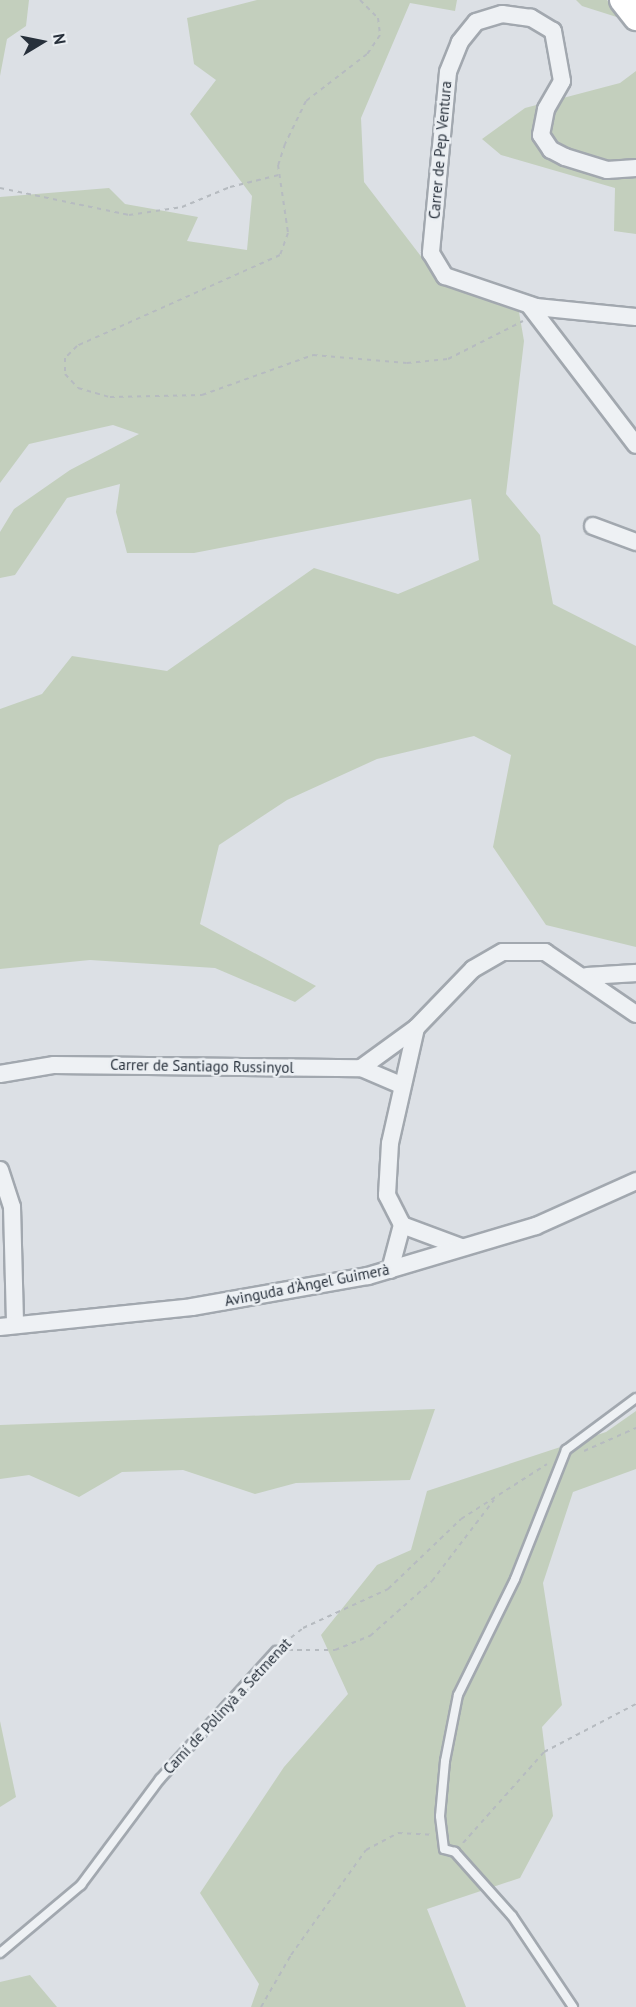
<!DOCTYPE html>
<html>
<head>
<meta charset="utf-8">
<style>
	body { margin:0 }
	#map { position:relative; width:636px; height:2007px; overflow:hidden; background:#dce0e5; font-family:"PT Sans",sans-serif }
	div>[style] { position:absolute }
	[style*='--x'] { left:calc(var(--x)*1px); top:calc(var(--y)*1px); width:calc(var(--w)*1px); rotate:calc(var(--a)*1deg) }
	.green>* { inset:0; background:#c3cfbd }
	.path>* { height:2px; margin-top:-1px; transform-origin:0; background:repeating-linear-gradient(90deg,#b6bbc0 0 4.5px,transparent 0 9px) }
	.roads { filter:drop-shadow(2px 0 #a2a8af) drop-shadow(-2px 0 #a2a8af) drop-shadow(0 2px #a2a8af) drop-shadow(0 -2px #a2a8af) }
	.service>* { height:8px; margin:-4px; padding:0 4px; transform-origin:4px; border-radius:4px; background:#eef1f4 }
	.minor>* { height:16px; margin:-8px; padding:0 8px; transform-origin:8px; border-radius:8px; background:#eef1f4 }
	.secondary>* { height:24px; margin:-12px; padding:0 12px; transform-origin:12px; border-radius:12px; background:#fff }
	span { translate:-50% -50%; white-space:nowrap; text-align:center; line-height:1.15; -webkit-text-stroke:5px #ebeff3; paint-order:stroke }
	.street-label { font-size:15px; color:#27303b }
	.north { position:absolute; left:12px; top:12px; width:60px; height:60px; -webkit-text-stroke:4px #ebeff3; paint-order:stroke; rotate:80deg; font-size:16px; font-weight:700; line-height:24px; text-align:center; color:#27303b }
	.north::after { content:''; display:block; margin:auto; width:21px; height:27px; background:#27303b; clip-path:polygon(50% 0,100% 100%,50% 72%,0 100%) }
</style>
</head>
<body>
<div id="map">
	<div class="green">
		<i style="clip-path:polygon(0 0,29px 0,26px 26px,7px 39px,0 76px)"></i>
		<i style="clip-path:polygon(257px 0,457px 0,455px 11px,410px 3px,361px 118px,364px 182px,443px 285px,519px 312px,524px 341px,506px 494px,540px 535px,553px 604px,636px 646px,636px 947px,546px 925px,493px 847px,511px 755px,474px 736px,377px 759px,287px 800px,219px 845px,200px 924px,316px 986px,295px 1002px,215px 968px,90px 960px,0 969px,0 709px,42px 694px,72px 656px,167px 671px,314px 568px,398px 594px,479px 560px,471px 499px,194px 553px,127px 553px,116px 512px,120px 484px,67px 498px,15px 575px,0 578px,0 532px,14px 509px,70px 470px,139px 434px,113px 425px,29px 444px,0 483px,0 197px,109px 188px,125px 204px,198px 217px,187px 241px,247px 250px,252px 196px,190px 114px,216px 80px,194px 64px,187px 18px)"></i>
		<i style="clip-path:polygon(576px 0,607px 0,623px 19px,582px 6px)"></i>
		<i style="clip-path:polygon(636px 71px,636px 234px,614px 231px,615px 188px,501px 155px,482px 139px,525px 108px,620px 83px)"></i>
		<i style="clip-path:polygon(435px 1409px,410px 1480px,296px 1483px,255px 1494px,183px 1470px,122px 1472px,79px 1497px,29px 1475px,0 1479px,0 1425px)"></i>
		<i style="clip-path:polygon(636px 1411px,636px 1469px,573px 1492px,543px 1583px,562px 1705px,542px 1727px,553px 1816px,520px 1878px,427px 1909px,466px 2007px,251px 2007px,259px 1984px,200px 1893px,284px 1767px,348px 1694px,321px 1635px,377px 1565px,411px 1550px,427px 1491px,606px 1432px)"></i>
		<i style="clip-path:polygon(0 1721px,16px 1797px,0 1807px)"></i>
		<i style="clip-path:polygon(30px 1975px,57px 2007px,0 2007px,0 1982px)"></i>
	</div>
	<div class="path">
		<i style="--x:360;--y:0;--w:25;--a:45"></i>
		<i style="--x:378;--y:18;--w:17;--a:83"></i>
		<i style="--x:380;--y:35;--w:23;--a:124"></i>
		<i style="--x:367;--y:54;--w:77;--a:142.4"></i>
		<i style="--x:306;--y:101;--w:48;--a:116"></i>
		<i style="--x:285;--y:144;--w:22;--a:108"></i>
		<i style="--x:278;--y:165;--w:69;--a:81.6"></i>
		<i style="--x:288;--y:233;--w:23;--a:110"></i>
		<i style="--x:280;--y:255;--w:222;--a:155.9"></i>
		<i style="--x:77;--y:346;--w:17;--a:135"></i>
		<i style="--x:65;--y:358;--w:16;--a:90"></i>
		<i style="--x:65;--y:374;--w:19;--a:47"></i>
		<i style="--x:78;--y:388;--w:33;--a:16"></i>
		<i style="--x:110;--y:397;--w:92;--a:-1.2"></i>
		<i style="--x:202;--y:395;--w:118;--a:-19.8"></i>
		<i style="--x:313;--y:355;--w:94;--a:4.9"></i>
		<i style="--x:407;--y:363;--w:41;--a:-5.6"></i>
		<i style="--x:448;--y:359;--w:84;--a:-26.9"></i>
		<i style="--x:0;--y:188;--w:132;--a:11.8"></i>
		<i style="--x:129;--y:215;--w:54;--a:-8.6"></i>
		<i style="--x:182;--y:207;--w:52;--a:-22.6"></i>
		<i style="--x:230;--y:187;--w:50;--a:-13.8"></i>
		<i style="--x:584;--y:1451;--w:57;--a:-23.9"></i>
		<i style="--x:284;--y:1643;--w:24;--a:-38"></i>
		<i style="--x:303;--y:1628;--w:94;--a:-24.6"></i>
		<i style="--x:388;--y:1589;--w:101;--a:-43.8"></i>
		<i style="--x:461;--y:1519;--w:102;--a:-32.6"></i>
		<i style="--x:288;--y:1650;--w:47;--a:0"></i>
		<i style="--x:335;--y:1650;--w:38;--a:-22"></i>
		<i style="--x:370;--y:1636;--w:83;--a:-41.6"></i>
		<i style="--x:432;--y:1581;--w:102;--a:-52.6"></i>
		<i style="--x:463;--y:1843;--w:122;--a:-48.3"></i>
		<i style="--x:544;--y:1752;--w:104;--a:-27.6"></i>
		<i style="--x:261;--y:2007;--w:60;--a:-60"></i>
		<i style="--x:291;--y:1955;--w:129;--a:-54.5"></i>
		<i style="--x:366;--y:1850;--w:36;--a:-28"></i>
		<i style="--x:398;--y:1833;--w:34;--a:3"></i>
	</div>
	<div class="roads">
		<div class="service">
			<i style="--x:0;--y:1953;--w:106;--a:-40"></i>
			<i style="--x:81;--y:1885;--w:132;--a:-53.3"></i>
			<i style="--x:160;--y:1779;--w:173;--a:-47.8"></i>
			<i style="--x:573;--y:2007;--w:110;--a:-123.8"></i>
			<i style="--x:512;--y:1916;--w:86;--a:-131.7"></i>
			<i style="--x:455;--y:1852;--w:11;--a:-165"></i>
			<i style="--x:444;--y:1849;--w:33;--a:-97"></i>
			<i style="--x:440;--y:1816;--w:55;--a:-84.8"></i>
			<i style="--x:445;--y:1761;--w:67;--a:-78.9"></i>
			<i style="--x:458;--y:1695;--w:129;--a:-63.8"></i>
			<i style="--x:515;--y:1579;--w:139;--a:-68.4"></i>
			<i style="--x:566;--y:1450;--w:87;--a:-36.6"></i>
		</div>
		<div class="minor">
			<i style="--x:636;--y:168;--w:29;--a:176"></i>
			<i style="--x:607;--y:170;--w:44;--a:-162.8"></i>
			<i style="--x:565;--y:157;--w:16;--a:-153"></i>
			<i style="--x:551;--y:150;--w:18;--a:-124"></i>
			<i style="--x:541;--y:135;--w:26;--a:-79"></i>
			<i style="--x:546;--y:109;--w:32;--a:-60"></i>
			<i style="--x:562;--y:81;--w:51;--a:-100.2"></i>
			<i style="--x:553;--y:31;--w:26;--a:-149"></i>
			<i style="--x:531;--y:18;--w:29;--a:-172"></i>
			<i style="--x:502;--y:14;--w:27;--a:163"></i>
			<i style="--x:476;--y:22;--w:26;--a:129"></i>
			<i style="--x:460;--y:42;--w:32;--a:112"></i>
			<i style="--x:448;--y:72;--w:182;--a:95.4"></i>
			<i style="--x:431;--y:253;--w:27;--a:59"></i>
			<i style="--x:445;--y:276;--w:96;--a:18.8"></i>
			<i style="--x:536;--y:307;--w:100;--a:5.7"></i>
			<i style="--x:529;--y:305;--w:176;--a:52.6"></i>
			<i style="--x:593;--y:526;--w:46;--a:20.4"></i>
			<i style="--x:587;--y:976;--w:49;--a:-3.5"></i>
			<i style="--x:416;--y:1028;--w:118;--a:102.7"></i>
			<i style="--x:390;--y:1143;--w:52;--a:93.3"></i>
			<i style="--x:387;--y:1195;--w:34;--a:63"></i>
			<i style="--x:402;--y:1225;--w:63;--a:20.4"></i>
			<i style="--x:361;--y:1068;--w:68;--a:-36"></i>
			<i style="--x:416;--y:1028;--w:82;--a:-46"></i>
			<i style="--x:473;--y:969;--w:34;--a:-30"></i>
			<i style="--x:503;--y:952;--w:42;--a:0"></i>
			<i style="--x:545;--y:952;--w:110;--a:34.3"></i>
			<i style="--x:0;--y:1074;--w:55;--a:-9.5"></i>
			<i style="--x:54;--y:1065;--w:307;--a:0.6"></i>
			<i style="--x:361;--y:1068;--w:43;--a:23"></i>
			<i style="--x:0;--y:1170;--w:39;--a:72"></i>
			<i style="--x:12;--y:1207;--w:118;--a:88.5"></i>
			<i style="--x:390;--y:1270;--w:47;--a:-75.1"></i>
			<i style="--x:0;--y:1327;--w:193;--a:-5.9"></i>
			<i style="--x:192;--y:1307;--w:179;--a:-10"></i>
			<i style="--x:368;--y:1276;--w:175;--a:-16.6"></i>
			<i style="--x:536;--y:1226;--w:110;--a:-24.2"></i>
		</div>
		<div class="secondary">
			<i style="--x:622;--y:0;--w:23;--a:52"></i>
		</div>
	</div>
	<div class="street-label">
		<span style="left:440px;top:150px;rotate:-85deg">Carrer de Pep Ventura</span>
		<span style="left:202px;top:1066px;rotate:1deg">Carrer de Santiago Russinyol</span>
		<span style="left:307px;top:1285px;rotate:-11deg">Avinguda d'Àngel Guimerà</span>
		<span style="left:227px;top:1706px;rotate:-47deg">Camí de Polinyà a Setmenat</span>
	</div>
	<div class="north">N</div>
</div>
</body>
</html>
